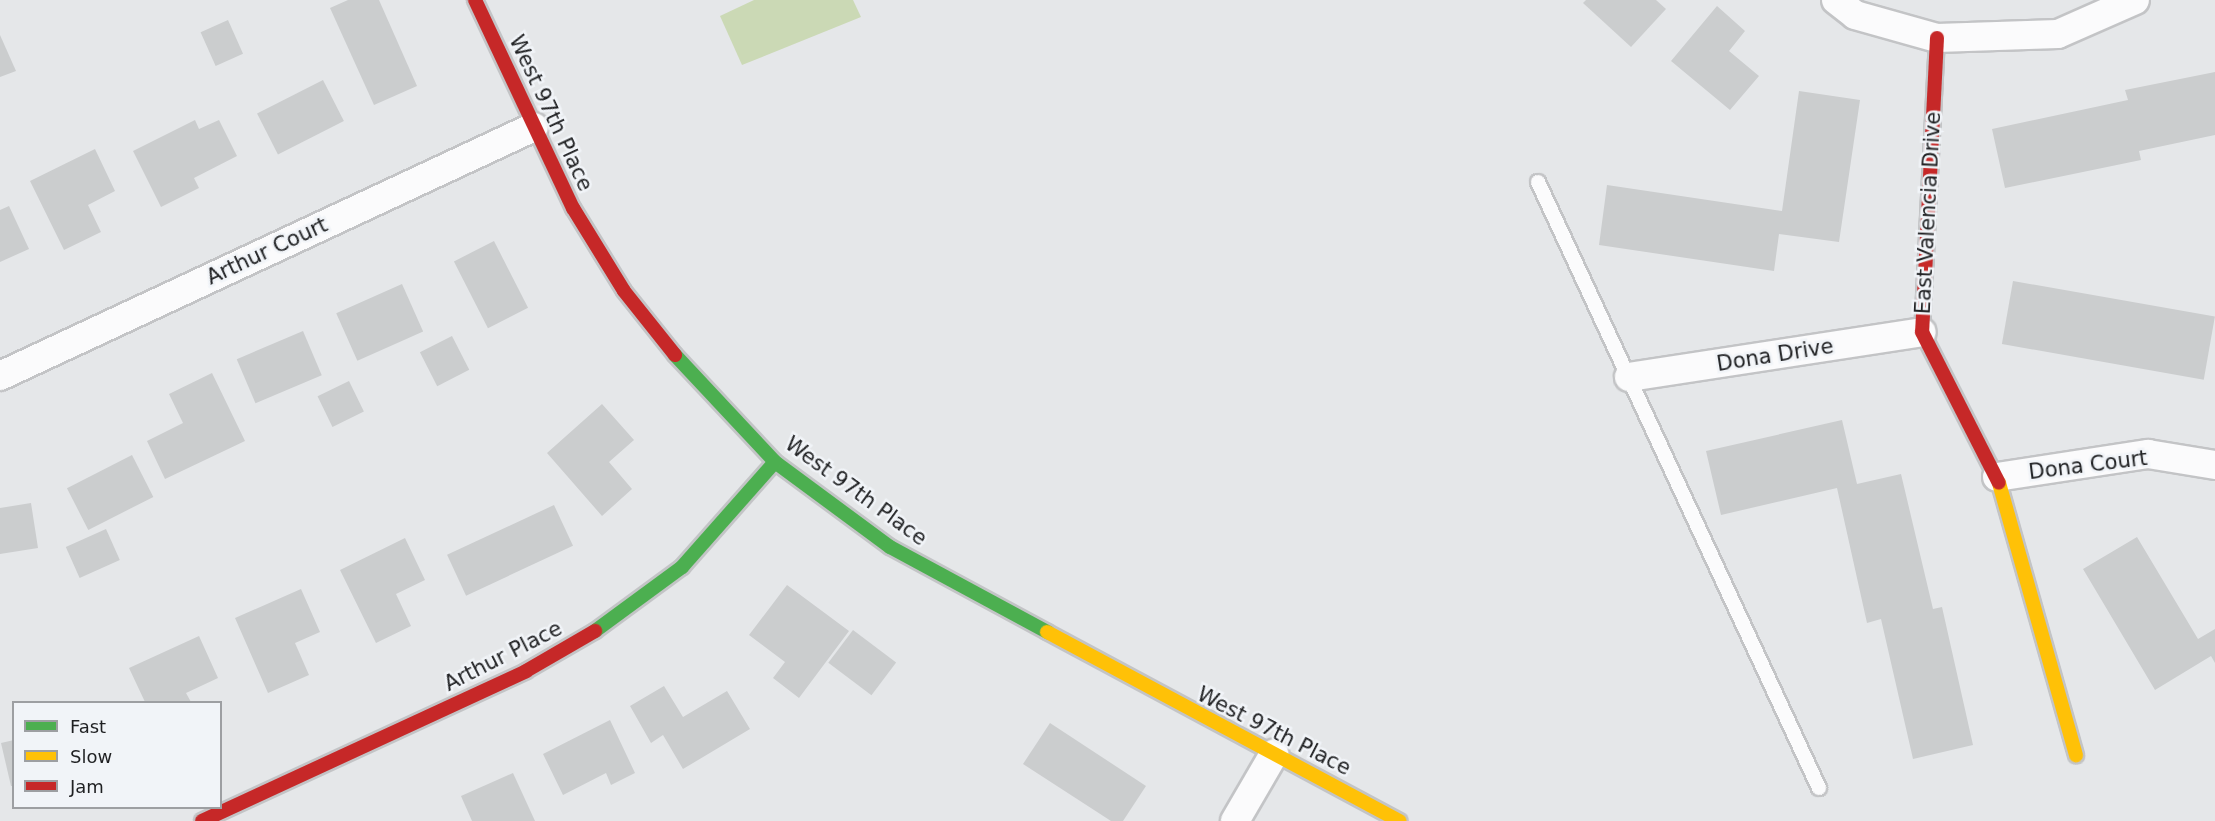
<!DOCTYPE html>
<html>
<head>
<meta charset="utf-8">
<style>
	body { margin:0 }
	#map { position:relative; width:2215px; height:821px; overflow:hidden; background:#e5e7e9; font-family:"DejaVu Sans",sans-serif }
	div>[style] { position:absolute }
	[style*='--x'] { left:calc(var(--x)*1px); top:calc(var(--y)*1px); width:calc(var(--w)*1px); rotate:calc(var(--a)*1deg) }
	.green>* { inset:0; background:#cbd9b5 }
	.building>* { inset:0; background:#cbcdce; transform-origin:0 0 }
	.roads { filter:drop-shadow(2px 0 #c3c4c6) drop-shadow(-2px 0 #c3c4c6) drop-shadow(0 2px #c3c4c6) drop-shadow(0 -2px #c3c4c6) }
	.lane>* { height:14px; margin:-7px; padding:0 7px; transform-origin:7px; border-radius:7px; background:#fbfbfc }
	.street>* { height:28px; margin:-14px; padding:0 14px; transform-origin:14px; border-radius:14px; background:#fbfbfc }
	.fast>* { height:14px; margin:-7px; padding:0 7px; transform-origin:7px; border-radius:7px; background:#4caf50 }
	.slow>* { height:14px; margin:-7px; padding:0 7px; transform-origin:7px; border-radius:7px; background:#ffc107 }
	.jam>* { height:14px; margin:-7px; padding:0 7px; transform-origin:7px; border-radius:7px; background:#c62828 }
	span { translate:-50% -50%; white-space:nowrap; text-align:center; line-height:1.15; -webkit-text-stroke:5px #f1f4f8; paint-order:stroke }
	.street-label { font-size:21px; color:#1f2022 }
	.legend { position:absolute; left:12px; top:701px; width:210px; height:108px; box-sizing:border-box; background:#f1f4f8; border:2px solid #9d9fa2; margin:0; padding:8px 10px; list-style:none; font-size:18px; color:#1f2022 }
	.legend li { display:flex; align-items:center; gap:12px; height:30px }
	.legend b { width:30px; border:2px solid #9d9fa2 }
</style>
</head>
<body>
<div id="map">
	<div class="green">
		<i style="clip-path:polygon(754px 0,853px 0,861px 17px,742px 65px,720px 16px)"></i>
	</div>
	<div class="building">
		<i style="clip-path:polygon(348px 0,379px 0,417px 86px,374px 105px,330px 8px)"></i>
		<i style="clip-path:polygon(1586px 0,1656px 0,1666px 9px,1631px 47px,1583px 3px)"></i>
		<i style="clip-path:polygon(1717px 6px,1745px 31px,1729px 51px,1759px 76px,1730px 110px,1671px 61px)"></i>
		<i style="left:228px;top:20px;width:37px;height:30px;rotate:66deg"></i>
		<i style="clip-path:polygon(0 35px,16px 71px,0 77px)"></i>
		<i style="clip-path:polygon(2215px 72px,2215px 135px,2139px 151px,2141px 160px,2005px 188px,1992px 129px,2128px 100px,2125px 90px)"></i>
		<i style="left:323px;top:80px;width:46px;height:74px;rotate:63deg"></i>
		<i style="clip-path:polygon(1799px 91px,1860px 100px,1839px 242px,1779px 234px,1774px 271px,1599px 245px,1607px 185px,1782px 211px)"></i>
		<i style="clip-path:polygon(195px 120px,199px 129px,219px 120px,237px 156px,194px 178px,199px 188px,161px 207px,133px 151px)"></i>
		<i style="clip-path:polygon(95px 149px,115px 191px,88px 205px,101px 232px,64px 250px,30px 181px)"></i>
		<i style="clip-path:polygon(9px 206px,29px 249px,0 262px,0 210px)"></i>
		<i style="left:494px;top:241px;width:75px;height:45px;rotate:63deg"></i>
		<i style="left:2013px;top:281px;width:205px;height:64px;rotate:10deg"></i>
		<i style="left:402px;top:284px;width:52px;height:72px;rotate:66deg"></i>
		<i style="left:303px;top:331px;width:48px;height:72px;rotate:67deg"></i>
		<i style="left:452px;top:336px;width:38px;height:36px;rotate:63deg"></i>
		<i style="clip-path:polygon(212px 373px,245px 441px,165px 479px,147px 441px,183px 423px,169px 394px)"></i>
		<i style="left:349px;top:381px;width:34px;height:35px;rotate:64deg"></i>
		<i style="clip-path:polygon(602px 404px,634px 440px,609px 462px,632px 489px,602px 516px,547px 453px)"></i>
		<i style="clip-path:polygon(1842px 420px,1857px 484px,1901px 474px,1933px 609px,1942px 607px,1973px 745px,1913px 759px,1881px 619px,1867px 623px,1837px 488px,1721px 515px,1706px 451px)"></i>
		<i style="left:132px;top:455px;width:47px;height:73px;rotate:63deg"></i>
		<i style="clip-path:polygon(31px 503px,38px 548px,0 554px,0 508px)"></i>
		<i style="left:554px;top:505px;width:45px;height:118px;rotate:65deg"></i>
		<i style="left:106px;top:529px;width:34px;height:44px;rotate:66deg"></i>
		<i style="clip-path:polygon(2137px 537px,2198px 639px,2215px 629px,2215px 663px,2211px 656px,2155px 690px,2083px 569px)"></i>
		<i style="clip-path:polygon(405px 538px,425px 580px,396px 594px,411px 626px,376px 643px,340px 570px)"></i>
		<i style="clip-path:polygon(787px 585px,849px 631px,799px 698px,773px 678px,785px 662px,749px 635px)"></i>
		<i style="clip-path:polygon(301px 589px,320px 632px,295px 643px,309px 675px,268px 693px,235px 618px)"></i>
		<i style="left:853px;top:630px;width:54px;height:41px;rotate:37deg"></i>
		<i style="clip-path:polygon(199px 636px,218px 678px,186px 693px,191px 702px,145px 702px,129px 668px)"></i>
		<i style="clip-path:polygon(664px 686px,683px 717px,727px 691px,750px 729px,683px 769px,663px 735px,651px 743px,630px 706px)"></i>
		<i style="clip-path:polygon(610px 720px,635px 773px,611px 785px,606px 773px,563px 795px,543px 754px)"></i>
		<i style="clip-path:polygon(1050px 723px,1146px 786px,1123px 821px,1111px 821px,1023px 764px)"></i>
		<i style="clip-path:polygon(14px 740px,14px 786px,11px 786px,1px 743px)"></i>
		<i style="clip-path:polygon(513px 773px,535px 821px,472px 821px,461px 796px)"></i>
	</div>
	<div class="roads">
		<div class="lane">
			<i style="--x:1538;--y:182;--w:668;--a:65.12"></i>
		</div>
		<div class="street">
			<i style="--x:1836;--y:0;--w:24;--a:38"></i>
			<i style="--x:1855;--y:15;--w:85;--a:15.7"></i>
			<i style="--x:1937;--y:38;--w:121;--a:-1.9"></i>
			<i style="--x:2058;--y:34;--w:84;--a:-23.8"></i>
			<i style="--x:0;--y:376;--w:589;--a:-25"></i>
			<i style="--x:1629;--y:377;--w:296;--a:-8.7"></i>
			<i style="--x:1997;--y:477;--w:153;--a:-8.7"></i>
			<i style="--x:2148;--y:454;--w:68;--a:9.3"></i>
			<i style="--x:1235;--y:821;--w:78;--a:-59.8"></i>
		</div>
		<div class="fast">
			<i style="--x:675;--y:355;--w:146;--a:46.9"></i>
			<i style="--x:775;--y:462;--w:143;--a:36.5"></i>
			<i style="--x:890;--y:547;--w:179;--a:28.4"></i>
			<i style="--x:595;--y:631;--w:108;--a:-36.3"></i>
			<i style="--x:682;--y:567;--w:140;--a:-48.5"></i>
		</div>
		<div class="slow">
			<i style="--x:1999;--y:483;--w:283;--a:74.2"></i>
			<i style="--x:1047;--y:632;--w:400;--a:28.2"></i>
		</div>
		<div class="jam">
			<i style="--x:475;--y:0;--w:230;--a:64.8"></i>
			<i style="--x:573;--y:208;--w:97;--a:58.4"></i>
			<i style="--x:624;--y:291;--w:82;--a:51.4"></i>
			<i style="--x:1937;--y:38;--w:294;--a:92.9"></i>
			<i style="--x:1922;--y:332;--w:169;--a:63"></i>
			<i style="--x:202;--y:821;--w:357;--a:-24.8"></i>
			<i style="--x:526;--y:671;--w:80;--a:-30.1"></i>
		</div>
	</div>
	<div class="street-label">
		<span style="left:551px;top:113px;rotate:65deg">West 97th Place</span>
		<span style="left:1928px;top:213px;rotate:-87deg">East Valencia Drive</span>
		<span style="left:267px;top:251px;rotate:-25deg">Arthur Court</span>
		<span style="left:1775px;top:355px;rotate:-9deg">Dona Drive</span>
		<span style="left:2088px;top:465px;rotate:-7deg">Dona Court</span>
		<span style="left:856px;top:491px;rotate:36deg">West 97th Place</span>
		<span style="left:503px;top:656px;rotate:-27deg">Arthur Place</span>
		<span style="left:1274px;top:731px;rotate:27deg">West 97th Place</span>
	</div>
	<ul class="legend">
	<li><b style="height:8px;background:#4caf50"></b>Fast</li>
	<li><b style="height:8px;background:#ffc107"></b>Slow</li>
	<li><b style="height:8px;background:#c62828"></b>Jam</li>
	</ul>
</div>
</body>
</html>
